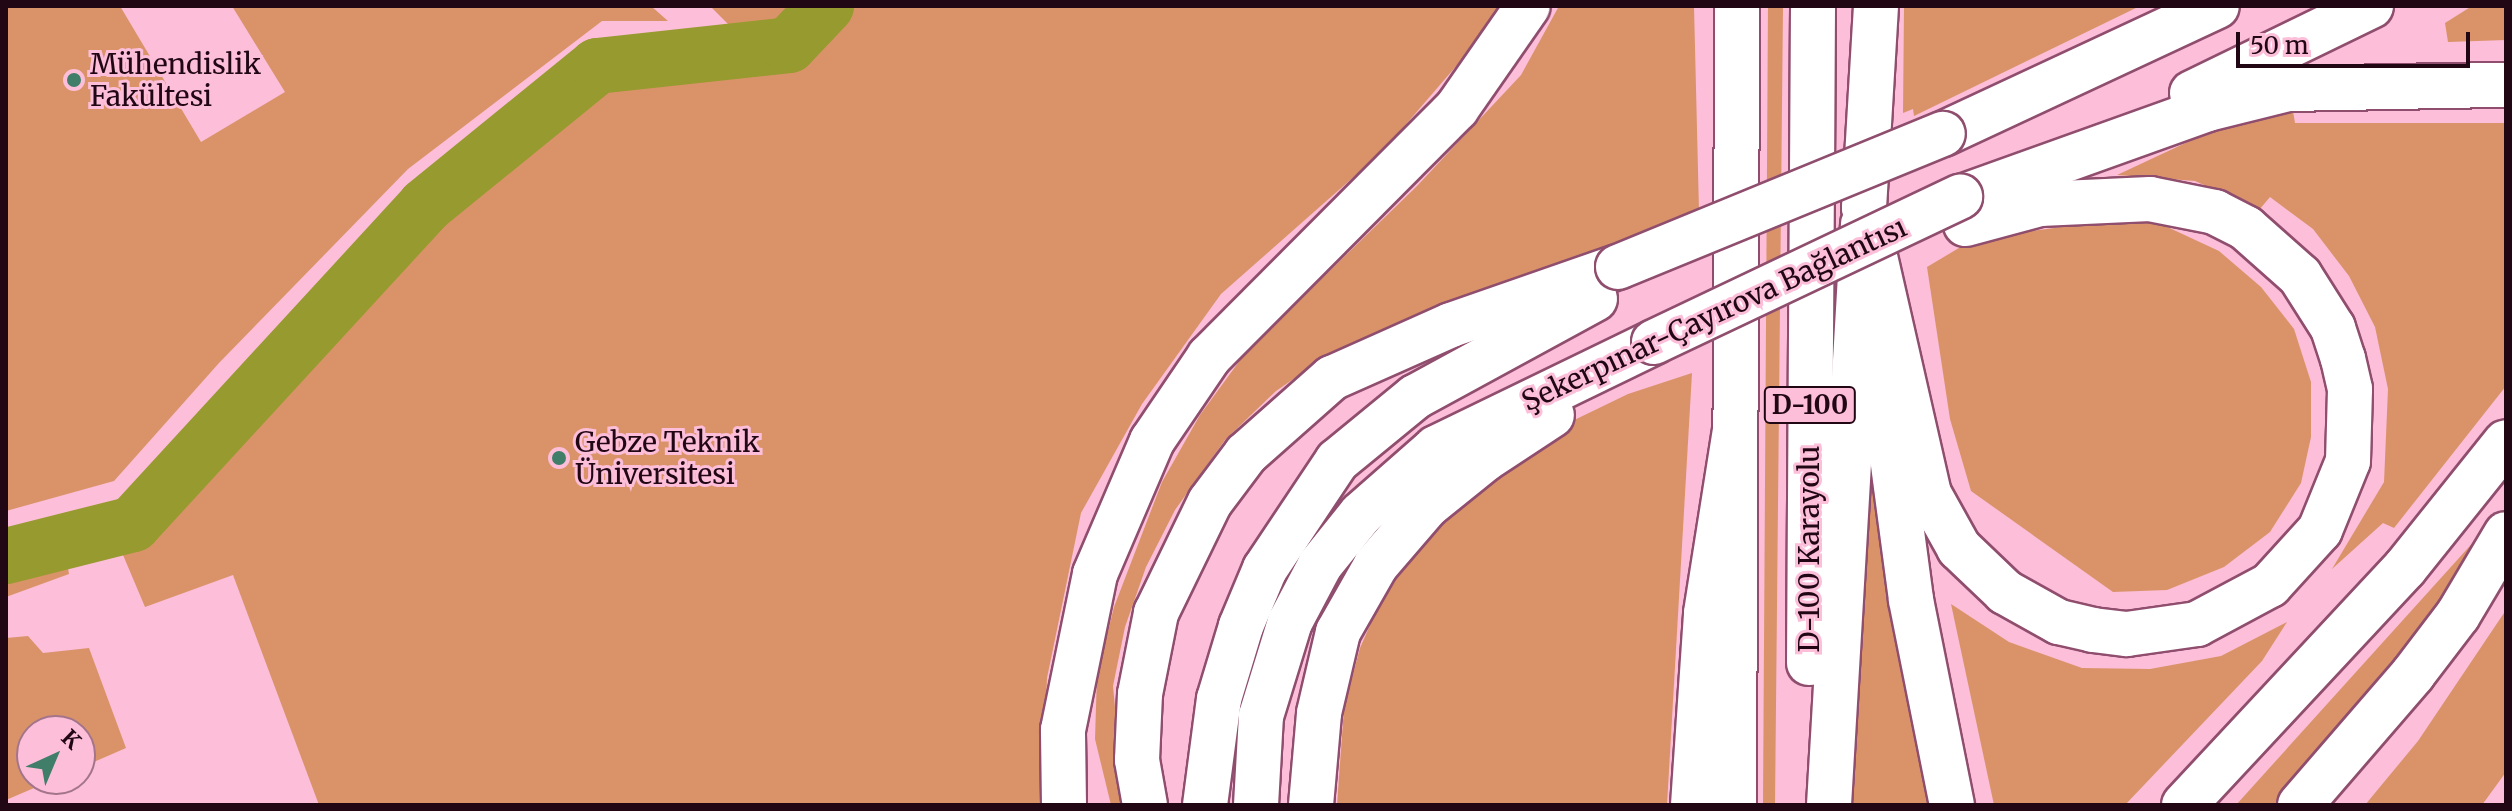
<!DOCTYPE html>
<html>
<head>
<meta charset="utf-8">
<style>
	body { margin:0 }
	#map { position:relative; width:2512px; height:811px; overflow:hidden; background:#fcbed9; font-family:Merriweather,serif }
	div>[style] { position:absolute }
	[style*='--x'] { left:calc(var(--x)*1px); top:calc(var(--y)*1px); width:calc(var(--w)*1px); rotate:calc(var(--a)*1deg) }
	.green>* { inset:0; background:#da9369 }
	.river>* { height:56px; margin:-28px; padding:0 28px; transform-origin:28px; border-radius:28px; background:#979a2e }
	.roads { filter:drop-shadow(2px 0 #904e6e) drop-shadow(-2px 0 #904e6e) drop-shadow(0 2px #904e6e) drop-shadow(0 -2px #904e6e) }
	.trunk>* { height:44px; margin:-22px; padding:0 22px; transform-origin:22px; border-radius:22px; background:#fff }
	.motorway>* { height:44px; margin:-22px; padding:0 22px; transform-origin:22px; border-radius:22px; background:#fff }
	.bridges { filter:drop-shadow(2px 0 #904e6e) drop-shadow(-2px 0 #904e6e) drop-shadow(0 2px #904e6e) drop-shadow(0 -2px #904e6e) }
	.motorway-bridge>* { height:44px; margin:-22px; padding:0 22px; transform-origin:22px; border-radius:22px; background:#fff }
	.dots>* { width:22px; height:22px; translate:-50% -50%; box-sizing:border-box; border:4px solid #fcbed9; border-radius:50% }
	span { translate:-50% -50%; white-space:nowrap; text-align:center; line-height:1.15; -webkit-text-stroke:6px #fcbed9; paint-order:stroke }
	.shield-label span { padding:2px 6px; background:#fcbed9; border:2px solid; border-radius:6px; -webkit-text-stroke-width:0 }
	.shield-label { font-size:26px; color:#210714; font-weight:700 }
	.poi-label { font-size:28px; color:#210714 }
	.left { translate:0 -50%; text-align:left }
	.street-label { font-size:28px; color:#210714 }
	.frame { position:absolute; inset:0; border:8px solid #210714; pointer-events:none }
	.north { position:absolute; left:16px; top:715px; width:80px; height:80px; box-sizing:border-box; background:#fcbed9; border:2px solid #a4758a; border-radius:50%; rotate:44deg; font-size:22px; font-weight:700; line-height:32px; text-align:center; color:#210714 }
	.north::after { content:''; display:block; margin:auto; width:28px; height:36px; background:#407e6a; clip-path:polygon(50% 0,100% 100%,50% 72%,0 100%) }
	.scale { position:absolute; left:2236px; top:32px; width:234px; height:36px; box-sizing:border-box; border:4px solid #210714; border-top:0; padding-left:10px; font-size:24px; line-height:28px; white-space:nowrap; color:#210714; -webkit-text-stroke:6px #fcbed9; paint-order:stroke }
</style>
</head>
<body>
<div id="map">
	<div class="green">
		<i style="clip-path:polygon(6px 6px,120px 6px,201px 142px,285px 92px,232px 6px,651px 6px,668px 21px,602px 21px,408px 169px,219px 363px,114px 481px,6px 511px)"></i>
		<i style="clip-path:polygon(710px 6px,1501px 6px,1480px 47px,1476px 43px,1383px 151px,1221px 294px,1142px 404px,1081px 513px,1047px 678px,1042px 805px,319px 805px,233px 575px,145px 607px,112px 529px,133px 524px,425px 206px,596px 66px,753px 49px)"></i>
		<i style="clip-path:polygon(1559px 6px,1694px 6px,1699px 211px,1331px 353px,1276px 391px,1225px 440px,1175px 510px,1146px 567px,1125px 627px,1113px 686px,1124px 805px,1111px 805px,1095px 739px,1097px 675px,1114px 607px,1162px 482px,1200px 415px,1246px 352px,1417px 186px,1521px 75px)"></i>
		<i style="clip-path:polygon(1768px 6px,1783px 6px,1775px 805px,1763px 805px)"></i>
		<i style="clip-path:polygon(1904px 6px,2140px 6px,1914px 116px,1913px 109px,1903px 113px)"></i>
		<i style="clip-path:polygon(2472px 6px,2506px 6px,2506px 40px,2448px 42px,2445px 23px)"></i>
		<i style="clip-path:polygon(2293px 111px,2295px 123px,2506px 123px,2506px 386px,2394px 528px,2383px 523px,2332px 569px,2384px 482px,2388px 389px,2375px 327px,2349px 276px,2313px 229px,2270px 197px,2259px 210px,2195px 181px,2117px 175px,2209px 132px)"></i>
		<i style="clip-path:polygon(2120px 219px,2163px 225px,2219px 251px,2261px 287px,2294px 329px,2311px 382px,2311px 437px,2301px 483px,2270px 532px,2224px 567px,2167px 590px,2113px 592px,1971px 491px,1950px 419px,1927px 267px,1974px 239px)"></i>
		<i style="clip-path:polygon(1692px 373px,1667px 805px,1337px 805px,1344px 708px,1360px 648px,1384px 593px,1441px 518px,1564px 425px,1628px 394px)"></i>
		<i style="clip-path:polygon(1870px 438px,1931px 805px,1849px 805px)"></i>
		<i style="clip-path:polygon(2496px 517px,2450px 593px,2281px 805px,2236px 805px)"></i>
		<i style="clip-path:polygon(63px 540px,69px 574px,6px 597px,6px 555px)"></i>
		<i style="clip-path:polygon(1951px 604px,2009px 642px,2082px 668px,2150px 669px,2221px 656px,2287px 622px,2262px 661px,2125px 805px,1994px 805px)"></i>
		<i style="clip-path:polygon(2506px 610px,2506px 772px,2482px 805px,2365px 805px,2418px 741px)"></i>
		<i style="clip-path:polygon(28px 636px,43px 653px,89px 648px,126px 748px,80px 768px,80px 731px,32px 731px,32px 779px,55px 779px,6px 800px,6px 638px)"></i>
	</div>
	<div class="river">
		<i style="--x:6;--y:556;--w:131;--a:-14.1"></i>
		<i style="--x:133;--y:524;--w:432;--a:-47.4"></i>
		<i style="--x:425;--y:206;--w:222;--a:-39.1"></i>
		<i style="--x:597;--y:66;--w:193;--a:-6.2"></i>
		<i style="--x:789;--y:45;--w:54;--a:-46.5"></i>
	</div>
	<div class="roads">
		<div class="trunk">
			<i style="--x:1876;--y:337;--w:265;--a:82.4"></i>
			<i style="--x:1911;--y:600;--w:209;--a:78.7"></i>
			<i style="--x:1809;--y:663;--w:657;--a:-89.65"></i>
			<i style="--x:1064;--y:805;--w:75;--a:-90.8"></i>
			<i style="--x:1063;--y:730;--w:159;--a:-78.4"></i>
			<i style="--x:1095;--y:574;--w:145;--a:-66.8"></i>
			<i style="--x:1152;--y:441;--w:102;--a:-55.8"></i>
			<i style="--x:1209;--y:357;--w:351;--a:-45.1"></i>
			<i style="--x:1457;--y:108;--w:124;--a:-55.2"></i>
			<i style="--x:1734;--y:805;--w:799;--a:-89.78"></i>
			<i style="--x:1829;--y:805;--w:582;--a:-86.65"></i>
		</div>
		<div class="motorway">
			<i style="--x:1876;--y:6;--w:202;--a:93.4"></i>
			<i style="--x:1864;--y:208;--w:293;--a:77.2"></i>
			<i style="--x:1929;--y:494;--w:62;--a:60.9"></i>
			<i style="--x:1959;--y:548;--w:64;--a:43.7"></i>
			<i style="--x:2005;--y:592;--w:62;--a:29.1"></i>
			<i style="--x:2059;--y:622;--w:35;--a:13"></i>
			<i style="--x:2093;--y:630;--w:34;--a:7"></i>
			<i style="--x:2127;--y:634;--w:71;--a:-8.1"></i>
			<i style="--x:2197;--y:624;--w:83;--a:-28.1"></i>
			<i style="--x:2270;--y:585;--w:74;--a:-47.7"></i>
			<i style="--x:2320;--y:530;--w:74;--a:-67.9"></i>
			<i style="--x:2348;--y:461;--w:72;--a:-88.4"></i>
			<i style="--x:2350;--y:389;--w:31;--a:-103"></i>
			<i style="--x:2343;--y:359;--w:33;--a:-108"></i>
			<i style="--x:2333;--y:328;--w:62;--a:-122.4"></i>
			<i style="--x:2300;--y:276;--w:72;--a:-138.4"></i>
			<i style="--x:2246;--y:228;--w:35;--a:-153"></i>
			<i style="--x:2215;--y:212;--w:66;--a:-168.7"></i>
			<i style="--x:2150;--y:199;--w:110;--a:177.4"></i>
			<i style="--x:2040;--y:204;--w:77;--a:164.9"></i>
			<i style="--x:2192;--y:93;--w:199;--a:-25.9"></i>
			<i style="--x:1943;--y:134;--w:302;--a:-25"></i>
			<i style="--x:1962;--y:197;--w:261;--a:-19.7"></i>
			<i style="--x:2208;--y:109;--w:82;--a:-14"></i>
			<i style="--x:2288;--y:89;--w:218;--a:-1.1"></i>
			<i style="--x:1145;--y:805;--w:46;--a:-100.1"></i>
			<i style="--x:1137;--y:760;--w:66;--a:-87.4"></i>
			<i style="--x:1140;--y:694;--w:83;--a:-78.8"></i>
			<i style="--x:1156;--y:613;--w:123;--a:-64.1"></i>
			<i style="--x:1210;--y:502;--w:60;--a:-53.1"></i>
			<i style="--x:1246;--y:454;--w:115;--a:-41.5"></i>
			<i style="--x:1332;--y:378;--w:130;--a:-24"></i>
			<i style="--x:1451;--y:325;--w:177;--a:-19.2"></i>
			<i style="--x:1205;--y:805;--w:107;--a:-82.5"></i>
			<i style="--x:1219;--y:699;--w:76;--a:-73.2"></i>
			<i style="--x:1241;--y:626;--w:62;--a:-67.2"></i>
			<i style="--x:1265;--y:569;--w:130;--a:-56.3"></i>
			<i style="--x:1337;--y:461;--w:101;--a:-39.4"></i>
			<i style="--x:1415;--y:397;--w:205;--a:-28.6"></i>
			<i style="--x:1256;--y:805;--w:89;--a:-86.8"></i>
			<i style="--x:1261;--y:716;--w:98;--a:-72.9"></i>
			<i style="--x:1290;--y:622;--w:64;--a:-62.2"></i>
			<i style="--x:1320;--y:565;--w:65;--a:-51.2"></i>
			<i style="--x:1361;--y:514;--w:100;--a:-41.3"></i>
			<i style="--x:1436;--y:448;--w:242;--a:-25.9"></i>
			<i style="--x:1311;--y:805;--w:92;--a:-85"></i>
			<i style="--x:1319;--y:713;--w:83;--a:-76.8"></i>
			<i style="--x:1338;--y:632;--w:77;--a:-60.4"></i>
			<i style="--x:1376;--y:565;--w:78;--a:-49.2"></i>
			<i style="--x:1427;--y:506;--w:75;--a:-39"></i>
			<i style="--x:1485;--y:459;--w:80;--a:-33.3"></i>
			<i style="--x:1693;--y:805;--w:192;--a:-86.1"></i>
			<i style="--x:1706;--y:613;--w:185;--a:-81"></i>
			<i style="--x:2184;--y:805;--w:324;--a:-47"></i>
			<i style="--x:2405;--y:568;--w:161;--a:-51.3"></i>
			<i style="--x:2300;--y:805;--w:173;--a:-49.2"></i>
			<i style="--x:2413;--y:674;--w:74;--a:-52.7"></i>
			<i style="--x:2458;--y:615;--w:94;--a:-59.3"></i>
		</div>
	</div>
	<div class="bridges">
		<div class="motorway-bridge">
			<i style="--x:1618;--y:267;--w:351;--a:-22.3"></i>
			<i style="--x:1654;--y:342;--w:339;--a:-25.4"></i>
		</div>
	</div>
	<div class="dots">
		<i style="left:74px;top:80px;background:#407e6a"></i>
		<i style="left:559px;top:458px;background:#407e6a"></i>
	</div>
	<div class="shield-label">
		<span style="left:1810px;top:405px">D-100</span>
	</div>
	<div class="poi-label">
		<span class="left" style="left:90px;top:80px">Mühendislik<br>Fakültesi</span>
		<span class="left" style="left:575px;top:458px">Gebze Teknik<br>Üniversitesi</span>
	</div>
	<div class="street-label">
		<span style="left:1714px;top:314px;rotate:-25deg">Şekerpınar-Çayırova Bağlantısı</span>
		<span style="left:1809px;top:549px;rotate:-90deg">D-100 Karayolu</span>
	</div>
	<div class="frame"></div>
	<div class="north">K</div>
	<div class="scale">50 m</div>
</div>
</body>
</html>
